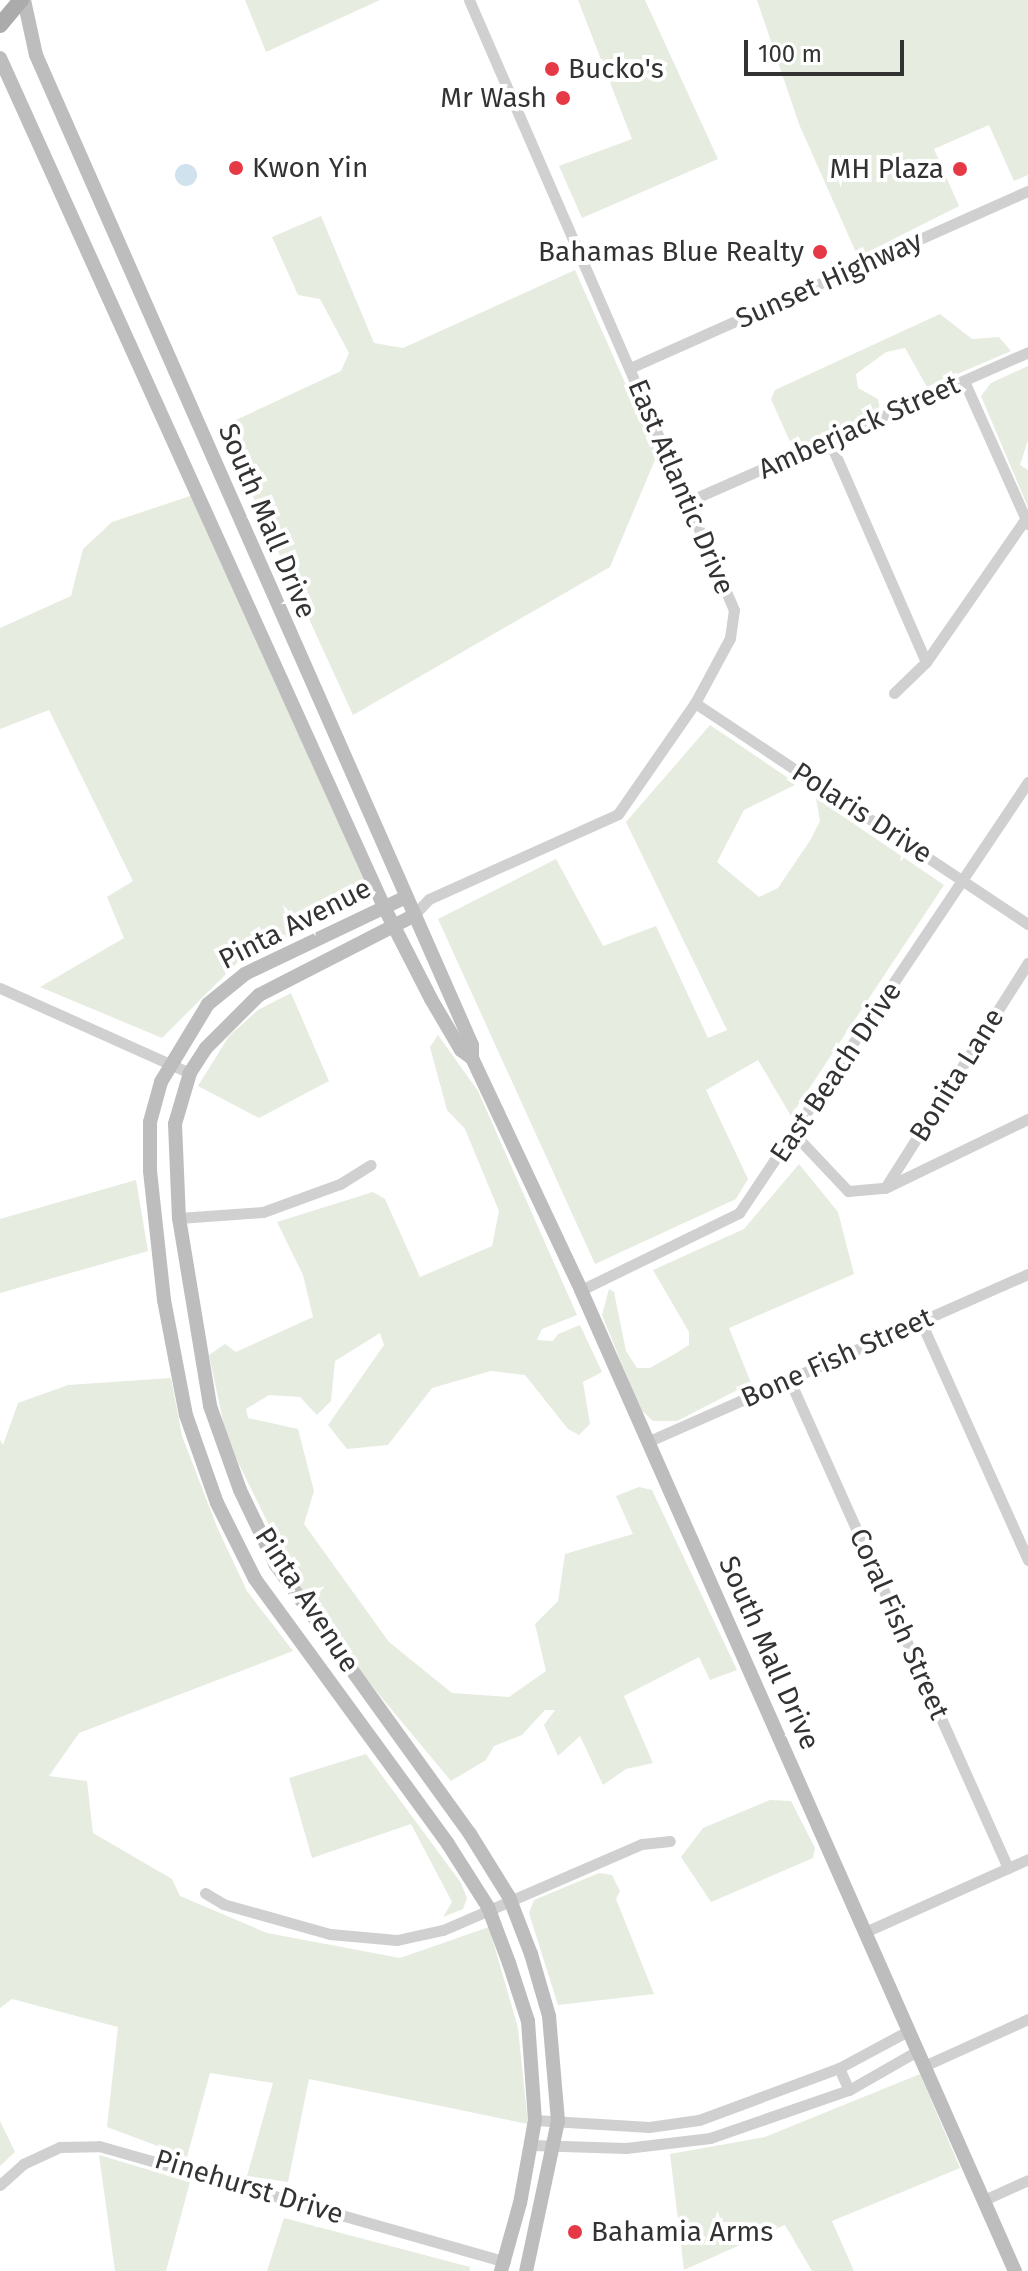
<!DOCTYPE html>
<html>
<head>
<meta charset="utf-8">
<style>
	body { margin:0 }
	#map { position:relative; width:1028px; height:2271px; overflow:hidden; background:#fff; font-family:"Fira Sans",sans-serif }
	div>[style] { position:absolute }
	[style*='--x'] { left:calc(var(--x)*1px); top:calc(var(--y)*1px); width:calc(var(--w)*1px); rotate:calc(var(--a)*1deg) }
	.green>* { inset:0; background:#e6ecdf }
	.water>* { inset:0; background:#cfe2ee }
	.round { border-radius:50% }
	.street>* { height:11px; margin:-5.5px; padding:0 5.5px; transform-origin:5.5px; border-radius:5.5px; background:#d0d0d0 }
	.secondary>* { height:14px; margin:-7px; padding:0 7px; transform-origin:7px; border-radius:7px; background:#bdbdbd }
	.primary>* { height:16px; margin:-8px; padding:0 8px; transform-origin:8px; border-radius:8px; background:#ababab }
	.dots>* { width:22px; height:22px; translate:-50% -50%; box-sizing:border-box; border:4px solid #fff; border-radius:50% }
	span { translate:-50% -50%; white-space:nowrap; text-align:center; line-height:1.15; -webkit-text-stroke:8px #fff; paint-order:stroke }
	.poi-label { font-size:28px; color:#333 }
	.left { translate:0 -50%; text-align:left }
	.right { translate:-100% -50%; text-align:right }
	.street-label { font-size:28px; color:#333 }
	.scale { position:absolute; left:744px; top:40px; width:160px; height:36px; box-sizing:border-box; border:4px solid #333; border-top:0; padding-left:10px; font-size:24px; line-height:28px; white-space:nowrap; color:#333; -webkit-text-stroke:6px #fff; paint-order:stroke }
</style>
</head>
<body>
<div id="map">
	<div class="green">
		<i style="clip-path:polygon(245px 0,380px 0,266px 52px)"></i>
		<i style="clip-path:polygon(578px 0,645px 0,718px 159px,582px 218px,559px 166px,632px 139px)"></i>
		<i style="clip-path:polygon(757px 0,1028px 0,1028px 175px,1014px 181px,989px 125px,934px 149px,959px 206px,858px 257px,799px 124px)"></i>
		<i style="clip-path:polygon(321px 216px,374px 343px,403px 348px,575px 270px,657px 455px,610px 567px,353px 715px,221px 427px,341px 371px,349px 353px,320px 299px,298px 295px,272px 237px)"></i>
		<i style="clip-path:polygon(940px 314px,972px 339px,999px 337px,1011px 351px,927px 387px,905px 348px,886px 352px,856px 374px,858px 388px,878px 399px,880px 410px,796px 449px,791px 444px,771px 399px,775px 390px)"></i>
		<i style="clip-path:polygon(1028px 366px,1028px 440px,1020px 465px,1028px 470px,1028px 507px,981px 396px,991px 383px)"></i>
		<i style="clip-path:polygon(193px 495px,368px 884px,360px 900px,238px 962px,162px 1038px,40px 987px,124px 938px,107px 897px,133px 881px,49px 710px,0 729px,0 628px,71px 596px,83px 549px,112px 522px)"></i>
		<i style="clip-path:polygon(710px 725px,797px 784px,744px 810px,717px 862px,759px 897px,778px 888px,811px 839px,820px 821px,816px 798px,944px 885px,791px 1116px,758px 1060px,706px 1090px,748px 1179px,736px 1199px,595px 1264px,438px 919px,556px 859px,603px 946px,656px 926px,708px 1038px,727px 1030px,626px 822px)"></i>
		<i style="clip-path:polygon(291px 993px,329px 1081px,259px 1118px,198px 1086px,229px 1036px,258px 1010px)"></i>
		<i style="clip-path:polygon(438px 1035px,478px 1091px,577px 1315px,542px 1329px,537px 1340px,553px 1341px,558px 1334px,580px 1325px,602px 1372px,583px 1382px,590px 1424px,579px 1435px,568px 1429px,525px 1375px,491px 1371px,432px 1388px,388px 1445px,347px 1449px,328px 1425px,384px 1345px,380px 1333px,335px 1361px,331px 1401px,317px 1415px,300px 1397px,269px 1395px,246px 1409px,248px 1418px,298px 1429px,314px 1491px,304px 1524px,389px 1642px,452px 1693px,509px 1697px,546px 1671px,535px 1624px,558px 1601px,565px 1554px,633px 1534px,616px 1496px,639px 1487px,652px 1490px,737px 1670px,710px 1680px,699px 1657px,624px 1696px,653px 1763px,626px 1769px,603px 1785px,580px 1736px,558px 1756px,544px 1725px,555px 1710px,545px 1710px,522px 1735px,494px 1746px,486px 1760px,451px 1781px,343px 1651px,297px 1582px,227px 1440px,209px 1355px,225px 1344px,236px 1352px,313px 1317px,303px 1275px,277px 1222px,373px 1192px,385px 1199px,420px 1277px,492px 1246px,499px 1211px,465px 1129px,447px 1110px,430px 1047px)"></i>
		<i style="clip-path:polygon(799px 1164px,838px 1212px,854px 1274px,729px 1328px,751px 1383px,677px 1421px,653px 1421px,640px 1409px,602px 1315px,609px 1289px,614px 1292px,626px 1351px,637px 1368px,650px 1368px,678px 1352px,689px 1345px,689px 1332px,653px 1270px,744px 1229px)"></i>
		<i style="clip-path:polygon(136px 1180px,148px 1251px,0 1293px,0 1219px)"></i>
		<i style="clip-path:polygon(171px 1378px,182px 1436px,217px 1527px,247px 1591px,293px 1651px,79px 1733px,49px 1776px,87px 1781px,93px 1833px,172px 1879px,180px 1896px,267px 1933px,400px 1958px,489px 1927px,518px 2028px,528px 2124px,309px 2079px,288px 2182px,247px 2176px,273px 2083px,210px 2073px,187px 2157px,107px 2127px,118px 2027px,12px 1999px,0 2008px,0 1440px,3px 1445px,18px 1403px,68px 1385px)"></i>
		<i style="clip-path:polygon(366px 1754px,461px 1883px,467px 1898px,463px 1909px,443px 1917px,452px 1902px,411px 1824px,312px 1858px,289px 1778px)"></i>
		<i style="clip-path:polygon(770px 1800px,791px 1801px,815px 1848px,813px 1858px,711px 1902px,681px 1857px,703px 1828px)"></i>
		<i style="clip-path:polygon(599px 1873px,612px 1875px,620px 1891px,616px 1899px,654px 1994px,558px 2005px,529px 1913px,534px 1900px)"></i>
		<i style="clip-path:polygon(920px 2074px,960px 2168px,832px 2221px,854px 2271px,812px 2271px,785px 2225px,684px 2270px,670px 2154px,765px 2137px)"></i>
		<i style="clip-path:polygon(0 2121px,15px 2152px,0 2166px)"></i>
		<i style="clip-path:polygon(99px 2155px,190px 2182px,166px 2271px,115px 2271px)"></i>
		<i style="clip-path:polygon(284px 2218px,470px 2267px,470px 2271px,267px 2271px)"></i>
	</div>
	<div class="water">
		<i class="round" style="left:175px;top:164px;width:22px;height:22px"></i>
	</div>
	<div class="street">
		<i style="--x:630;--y:368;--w:436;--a:-24"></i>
		<i style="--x:964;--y:381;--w:157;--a:65.9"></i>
		<i style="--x:829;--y:440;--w:242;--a:66.4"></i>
		<i style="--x:689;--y:501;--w:370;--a:-23.7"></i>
		<i style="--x:894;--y:693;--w:45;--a:-44.1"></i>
		<i style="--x:926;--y:662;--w:172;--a:-55.2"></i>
		<i style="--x:695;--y:703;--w:400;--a:33.6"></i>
		<i style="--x:413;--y:916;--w:23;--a:-47"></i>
		<i style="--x:429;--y:899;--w:207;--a:-24.2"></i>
		<i style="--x:618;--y:814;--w:135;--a:-55.3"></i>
		<i style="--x:695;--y:703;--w:74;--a:-61.7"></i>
		<i style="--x:730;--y:638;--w:28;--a:-82"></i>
		<i style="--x:734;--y:610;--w:665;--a:-113.48"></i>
		<i style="--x:0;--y:988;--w:208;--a:24.1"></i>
		<i style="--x:796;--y:1136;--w:76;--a:46.6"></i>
		<i style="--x:848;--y:1191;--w:37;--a:-5"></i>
		<i style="--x:885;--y:1188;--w:159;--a:-25.8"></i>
		<i style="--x:885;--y:1188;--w:267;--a:-57.6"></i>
		<i style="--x:179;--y:1218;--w:84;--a:-4.1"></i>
		<i style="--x:263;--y:1212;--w:82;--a:-20"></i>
		<i style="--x:340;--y:1184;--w:36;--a:-32"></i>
		<i style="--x:581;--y:1290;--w:176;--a:-26"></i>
		<i style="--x:739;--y:1213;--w:519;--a:-56.16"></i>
		<i style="--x:921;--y:1322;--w:261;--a:65.8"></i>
		<i style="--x:789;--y:1379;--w:536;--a:65.87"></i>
		<i style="--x:647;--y:1442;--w:416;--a:-23.8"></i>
		<i style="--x:205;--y:1893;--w:21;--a:31"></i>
		<i style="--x:223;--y:1904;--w:111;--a:15.7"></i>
		<i style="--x:330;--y:1934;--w:67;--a:5.1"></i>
		<i style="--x:397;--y:1940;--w:47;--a:-12.3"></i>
		<i style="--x:443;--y:1930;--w:217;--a:-23.4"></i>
		<i style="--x:642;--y:1844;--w:28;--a:-6"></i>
		<i style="--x:865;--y:1932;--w:179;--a:-24.1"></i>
		<i style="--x:924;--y:2066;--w:114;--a:-24.3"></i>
		<i style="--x:839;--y:2068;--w:24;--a:66"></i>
		<i style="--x:535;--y:2120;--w:114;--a:3.5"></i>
		<i style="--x:649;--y:2127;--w:50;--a:-8"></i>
		<i style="--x:699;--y:2120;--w:149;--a:-20.4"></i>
		<i style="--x:839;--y:2068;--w:78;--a:-28.2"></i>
		<i style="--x:531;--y:2145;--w:95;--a:1.8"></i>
		<i style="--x:626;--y:2148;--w:85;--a:-6.8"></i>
		<i style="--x:710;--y:2138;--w:147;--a:-19.1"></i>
		<i style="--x:849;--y:2090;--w:78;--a:-29.8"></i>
		<i style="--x:0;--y:2185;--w:31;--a:-42"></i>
		<i style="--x:23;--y:2164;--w:41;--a:-24.7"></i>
		<i style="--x:60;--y:2147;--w:39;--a:-1"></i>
		<i style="--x:99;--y:2146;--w:422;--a:15.9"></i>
		<i style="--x:984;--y:2200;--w:48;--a:-24.4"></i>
	</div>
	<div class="secondary">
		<i style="--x:24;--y:0;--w:56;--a:77.7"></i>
		<i style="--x:36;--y:55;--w:1082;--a:66.23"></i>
		<i style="--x:472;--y:1045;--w:13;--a:90"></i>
		<i style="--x:472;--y:1058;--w:256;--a:64.8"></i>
		<i style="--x:581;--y:1290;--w:1073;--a:66.14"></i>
		<i style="--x:0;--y:58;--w:932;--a:65.66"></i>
		<i style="--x:384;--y:907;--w:103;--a:62.9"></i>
		<i style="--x:431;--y:999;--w:59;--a:59.5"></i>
		<i style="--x:461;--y:1050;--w:14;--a:36"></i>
		<i style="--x:404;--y:898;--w:176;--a:154.5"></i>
		<i style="--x:245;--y:974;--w:48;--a:141"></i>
		<i style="--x:208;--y:1004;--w:91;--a:121.1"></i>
		<i style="--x:161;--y:1082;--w:41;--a:105.4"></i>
		<i style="--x:150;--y:1122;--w:49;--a:90"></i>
		<i style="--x:150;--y:1171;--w:130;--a:83.8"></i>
		<i style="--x:164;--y:1300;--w:117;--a:79.2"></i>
		<i style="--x:186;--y:1415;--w:93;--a:70.6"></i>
		<i style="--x:217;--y:1503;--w:85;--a:63.4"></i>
		<i style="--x:255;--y:1579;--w:328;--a:53.9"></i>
		<i style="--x:448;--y:1844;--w:75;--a:57.6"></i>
		<i style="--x:488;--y:1907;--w:60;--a:69.4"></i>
		<i style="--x:509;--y:1963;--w:61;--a:71.9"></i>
		<i style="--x:528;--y:2021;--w:99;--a:86"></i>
		<i style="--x:535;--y:2120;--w:84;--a:100.2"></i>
		<i style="--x:520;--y:2203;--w:71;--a:105.6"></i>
		<i style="--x:413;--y:916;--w:173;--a:152.8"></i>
		<i style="--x:259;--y:995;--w:75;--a:135"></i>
		<i style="--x:206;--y:1048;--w:30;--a:123"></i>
		<i style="--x:190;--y:1073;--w:53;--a:106.4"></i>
		<i style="--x:175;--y:1124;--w:94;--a:87.6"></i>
		<i style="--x:179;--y:1218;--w:191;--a:80.6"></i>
		<i style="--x:210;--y:1406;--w:89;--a:70.3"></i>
		<i style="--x:240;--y:1490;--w:83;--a:64.4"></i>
		<i style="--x:276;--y:1565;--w:332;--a:54.2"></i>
		<i style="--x:470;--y:1834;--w:74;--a:58.2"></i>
		<i style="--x:509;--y:1897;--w:61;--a:68.9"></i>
		<i style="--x:531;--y:1954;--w:65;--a:73.8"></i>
		<i style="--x:549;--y:2016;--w:105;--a:85.1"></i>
		<i style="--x:558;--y:2121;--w:153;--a:102"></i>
	</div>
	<div class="primary">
		<i style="--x:0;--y:25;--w:33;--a:-50"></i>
	</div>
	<div class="dots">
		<i style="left:552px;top:69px;background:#e63946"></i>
		<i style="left:563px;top:98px;background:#e63946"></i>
		<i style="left:236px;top:168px;background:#e63946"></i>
		<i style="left:960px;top:169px;background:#e63946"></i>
		<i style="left:820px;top:252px;background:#e63946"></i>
		<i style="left:575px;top:2232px;background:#e63946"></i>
	</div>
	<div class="poi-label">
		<span class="left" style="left:568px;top:69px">Bucko's</span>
		<span class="right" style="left:547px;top:98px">Mr Wash</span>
		<span class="left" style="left:252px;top:168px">Kwon Yin</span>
		<span class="right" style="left:944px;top:169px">MH Plaza</span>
		<span class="right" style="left:804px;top:252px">Bahamas Blue Realty</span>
		<span class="left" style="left:591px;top:2232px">Bahamia Arms</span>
	</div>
	<div class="street-label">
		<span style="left:829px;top:280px;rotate:-24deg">Sunset Highway</span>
		<span style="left:859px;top:427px;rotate:-24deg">Amberjack Street</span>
		<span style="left:681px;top:487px;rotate:67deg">East Atlantic Drive</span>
		<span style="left:267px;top:521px;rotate:67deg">South Mall Drive</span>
		<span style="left:862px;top:813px;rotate:33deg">Polaris Drive</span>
		<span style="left:295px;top:924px;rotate:-27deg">Pinta Avenue</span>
		<span style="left:836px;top:1072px;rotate:-56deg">East Beach Drive</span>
		<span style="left:957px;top:1075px;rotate:-58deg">Bonita Lane</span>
		<span style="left:837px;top:1358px;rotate:-24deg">Bone Fish Street</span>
		<span style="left:307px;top:1600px;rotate:57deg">Pinta Avenue</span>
		<span style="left:899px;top:1624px;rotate:66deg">Coral Fish Street</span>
		<span style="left:769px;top:1653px;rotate:66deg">South Mall Drive</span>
		<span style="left:249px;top:2187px;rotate:17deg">Pinehurst Drive</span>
	</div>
	<div class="scale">100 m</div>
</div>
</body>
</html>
